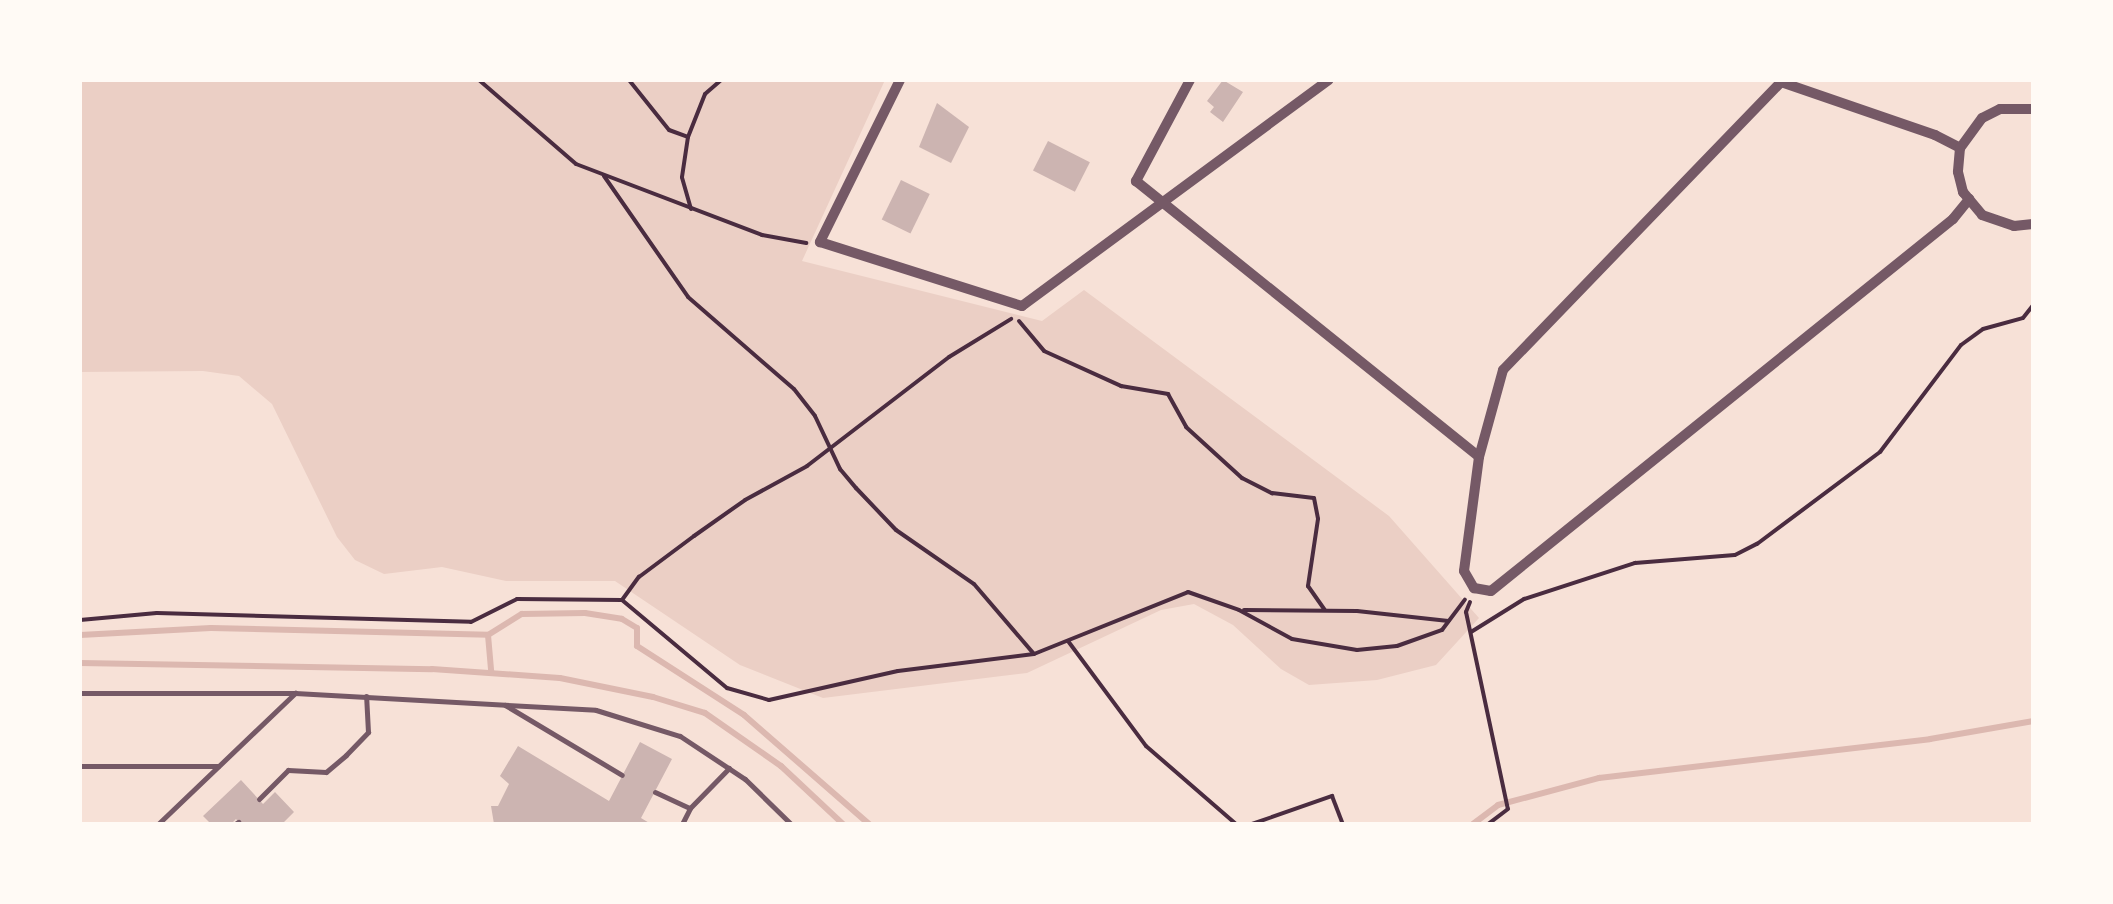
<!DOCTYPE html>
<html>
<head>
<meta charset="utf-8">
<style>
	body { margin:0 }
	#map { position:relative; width:2113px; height:904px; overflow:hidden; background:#f7e1d7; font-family:"Fira Sans Condensed",sans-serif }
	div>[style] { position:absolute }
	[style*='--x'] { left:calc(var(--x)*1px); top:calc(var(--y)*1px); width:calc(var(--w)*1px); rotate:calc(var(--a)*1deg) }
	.green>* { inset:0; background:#ebcfc5 }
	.stream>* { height:6px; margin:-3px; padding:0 3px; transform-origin:3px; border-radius:3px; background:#dcb8b0 }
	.building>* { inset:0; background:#ccb4b1; transform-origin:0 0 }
	.path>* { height:4px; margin:-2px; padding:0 2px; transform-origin:2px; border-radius:2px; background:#4a2c40 }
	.service>* { height:5px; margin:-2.5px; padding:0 2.5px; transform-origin:2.5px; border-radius:2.5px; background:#755966 }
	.minor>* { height:10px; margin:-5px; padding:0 5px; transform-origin:5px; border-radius:5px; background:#755966 }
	span { translate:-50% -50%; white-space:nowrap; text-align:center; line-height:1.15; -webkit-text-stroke:9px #fffaf5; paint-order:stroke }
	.frame { position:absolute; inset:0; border:82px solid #fffaf5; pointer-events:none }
</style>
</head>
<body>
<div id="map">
	<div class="green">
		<i style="clip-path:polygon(80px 80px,885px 80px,802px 261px,1042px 321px,1084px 290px,1389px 516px,1479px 618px,1436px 665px,1377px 680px,1309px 685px,1281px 669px,1233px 625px,1194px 604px,1161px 610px,1027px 673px,823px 698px,740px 665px,615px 581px,506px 581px,442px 567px,384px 574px,355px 560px,337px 537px,272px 404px,239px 376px,203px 371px,80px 372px)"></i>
	</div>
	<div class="stream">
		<i style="--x:80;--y:635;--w:131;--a:-3.1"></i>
		<i style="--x:211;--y:628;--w:277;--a:1.4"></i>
		<i style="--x:488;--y:635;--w:40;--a:-32"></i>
		<i style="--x:522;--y:614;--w:63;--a:-0.9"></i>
		<i style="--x:585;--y:613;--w:37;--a:9"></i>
		<i style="--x:622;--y:619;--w:17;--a:31"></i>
		<i style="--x:637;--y:628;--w:18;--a:90"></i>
		<i style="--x:637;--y:646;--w:127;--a:32.8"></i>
		<i style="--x:744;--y:715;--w:166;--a:41.1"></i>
		<i style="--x:488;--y:635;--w:38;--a:85"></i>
		<i style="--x:80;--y:663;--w:352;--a:1"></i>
		<i style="--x:432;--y:669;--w:128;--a:4"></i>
		<i style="--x:560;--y:678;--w:95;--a:11.5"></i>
		<i style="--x:653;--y:697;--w:54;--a:17.1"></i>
		<i style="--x:705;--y:713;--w:93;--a:34.9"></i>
		<i style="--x:781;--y:766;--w:85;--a:43.1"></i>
		<i style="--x:1473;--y:824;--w:31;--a:-37"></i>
		<i style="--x:1498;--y:805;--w:105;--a:-15"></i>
		<i style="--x:1599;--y:778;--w:333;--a:-6.7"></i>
		<i style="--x:1930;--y:739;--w:105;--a:-9.9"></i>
	</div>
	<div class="building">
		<i style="clip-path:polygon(1223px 80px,1243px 92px,1223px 122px,1210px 112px,1214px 107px,1207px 101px)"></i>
		<i style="clip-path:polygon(937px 103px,969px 127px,951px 163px,919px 147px)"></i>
		<i style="left:1048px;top:141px;width:47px;height:33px;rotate:27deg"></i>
		<i style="left:901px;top:180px;width:32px;height:44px;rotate:26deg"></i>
		<i style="clip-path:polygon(640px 742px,672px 759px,641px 818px,651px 824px,494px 824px,491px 806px,498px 806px,509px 784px,500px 776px,518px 746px,609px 801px)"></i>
		<i style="clip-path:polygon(241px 780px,263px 804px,275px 792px,294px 812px,282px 824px,240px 824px,236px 819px,231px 824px,211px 824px,203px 816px)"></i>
	</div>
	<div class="path">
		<i style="--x:479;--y:80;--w:128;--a:40.9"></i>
		<i style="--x:576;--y:164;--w:199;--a:20.9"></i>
		<i style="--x:762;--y:235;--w:45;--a:10.3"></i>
		<i style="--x:629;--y:80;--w:64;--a:51.3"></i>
		<i style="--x:669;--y:130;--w:20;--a:20"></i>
		<i style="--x:604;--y:176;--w:147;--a:55.2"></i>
		<i style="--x:688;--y:297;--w:140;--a:41"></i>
		<i style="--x:794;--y:389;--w:34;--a:52"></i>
		<i style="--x:815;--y:416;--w:59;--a:64.7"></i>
		<i style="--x:840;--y:469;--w:25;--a:50"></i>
		<i style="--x:856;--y:488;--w:58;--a:46.4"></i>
		<i style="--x:896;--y:530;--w:95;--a:34.7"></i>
		<i style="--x:974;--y:584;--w:92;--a:49.4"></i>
		<i style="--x:691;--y:209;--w:33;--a:-106"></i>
		<i style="--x:682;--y:177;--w:40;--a:-81.5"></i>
		<i style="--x:688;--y:137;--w:46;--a:-68.4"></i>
		<i style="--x:705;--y:94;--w:21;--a:-41"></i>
		<i style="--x:1019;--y:321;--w:39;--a:50"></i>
		<i style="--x:1044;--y:351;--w:85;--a:24.4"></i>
		<i style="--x:1121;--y:386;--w:48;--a:9.7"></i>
		<i style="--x:1168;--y:394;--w:38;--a:61"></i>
		<i style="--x:1186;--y:427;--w:76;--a:42.3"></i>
		<i style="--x:1242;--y:478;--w:34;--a:27"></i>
		<i style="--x:1272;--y:493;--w:42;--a:6.8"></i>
		<i style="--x:1314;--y:498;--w:21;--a:79"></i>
		<i style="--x:1318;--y:519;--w:68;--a:98.5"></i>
		<i style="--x:1308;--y:586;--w:29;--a:55"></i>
		<i style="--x:622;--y:600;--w:137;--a:40"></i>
		<i style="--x:727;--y:688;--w:44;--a:15.9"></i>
		<i style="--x:769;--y:700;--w:132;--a:-12.7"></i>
		<i style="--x:898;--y:671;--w:137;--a:-7.1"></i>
		<i style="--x:1034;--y:654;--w:166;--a:-21.9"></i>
		<i style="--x:1188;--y:592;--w:54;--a:19.4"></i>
		<i style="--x:1239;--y:610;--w:60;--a:28.7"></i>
		<i style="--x:1292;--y:639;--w:66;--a:9.6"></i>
		<i style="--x:1357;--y:650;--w:40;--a:-5.7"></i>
		<i style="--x:1397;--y:646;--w:48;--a:-19.6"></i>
		<i style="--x:1442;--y:630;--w:38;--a:-53"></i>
		<i style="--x:1470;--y:602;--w:11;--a:112"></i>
		<i style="--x:1466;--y:612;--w:201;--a:78"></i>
		<i style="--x:1508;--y:809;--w:25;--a:143"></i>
		<i style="--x:1244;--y:610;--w:113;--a:0.5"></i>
		<i style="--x:1357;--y:611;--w:92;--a:6.3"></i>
		<i style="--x:80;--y:620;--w:77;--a:-5.2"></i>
		<i style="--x:157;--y:613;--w:314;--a:1.6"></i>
		<i style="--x:471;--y:622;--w:51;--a:-26.6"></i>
		<i style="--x:517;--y:599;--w:105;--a:0.5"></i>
		<i style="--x:622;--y:600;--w:29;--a:-54"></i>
		<i style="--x:639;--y:577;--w:69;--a:-36.7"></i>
		<i style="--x:694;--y:536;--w:62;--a:-35.2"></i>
		<i style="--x:745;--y:500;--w:71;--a:-28.7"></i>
		<i style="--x:807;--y:466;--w:179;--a:-37.5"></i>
		<i style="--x:949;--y:357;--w:73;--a:-31.5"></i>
		<i style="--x:1471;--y:632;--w:62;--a:-31.9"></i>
		<i style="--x:1524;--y:599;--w:117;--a:-18"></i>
		<i style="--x:1635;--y:563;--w:100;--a:-4.6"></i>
		<i style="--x:1735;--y:555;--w:25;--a:-27"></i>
		<i style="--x:1757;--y:544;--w:154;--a:-36.8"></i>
		<i style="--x:1880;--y:452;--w:134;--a:-52.9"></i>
		<i style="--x:1961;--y:345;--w:27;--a:-36"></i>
		<i style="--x:1983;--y:329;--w:41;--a:-15.4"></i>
		<i style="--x:2023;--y:318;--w:16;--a:-52"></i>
		<i style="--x:1068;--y:641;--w:131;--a:53.4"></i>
		<i style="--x:1146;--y:746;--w:119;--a:40.9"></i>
		<i style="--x:1252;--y:824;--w:85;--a:-19.3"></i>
		<i style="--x:1332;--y:796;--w:30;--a:69"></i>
	</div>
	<div class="service">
		<i style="--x:80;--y:693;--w:215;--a:0"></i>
		<i style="--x:295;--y:693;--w:301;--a:3.2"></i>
		<i style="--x:596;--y:710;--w:88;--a:17.2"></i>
		<i style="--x:680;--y:736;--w:78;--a:33.5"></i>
		<i style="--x:745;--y:779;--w:64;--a:44.4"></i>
		<i style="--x:505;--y:705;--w:136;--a:30.9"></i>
		<i style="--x:80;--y:766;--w:138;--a:0"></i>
		<i style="--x:655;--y:792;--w:38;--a:25"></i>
		<i style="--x:259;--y:799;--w:41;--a:-45"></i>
		<i style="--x:288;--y:770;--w:38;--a:3"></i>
		<i style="--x:326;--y:772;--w:26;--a:-40"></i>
		<i style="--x:346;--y:755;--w:32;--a:-46"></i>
		<i style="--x:368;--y:732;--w:36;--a:-93"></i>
		<i style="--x:158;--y:824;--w:190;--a:-43.7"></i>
		<i style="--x:235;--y:824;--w:4;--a:-34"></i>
		<i style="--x:682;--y:824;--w:18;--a:-63"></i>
		<i style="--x:690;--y:808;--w:56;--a:-45.7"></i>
	</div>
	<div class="minor">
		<i style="--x:900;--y:80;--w:181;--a:116.3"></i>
		<i style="--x:820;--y:242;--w:212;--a:17.6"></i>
		<i style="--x:1022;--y:306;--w:381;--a:-36.4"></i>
		<i style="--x:1190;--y:80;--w:115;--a:118.1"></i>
		<i style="--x:1136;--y:181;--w:440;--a:38.8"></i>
		<i style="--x:1783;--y:80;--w:403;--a:134"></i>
		<i style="--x:1503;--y:370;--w:90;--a:105.4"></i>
		<i style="--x:1479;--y:457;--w:115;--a:97.5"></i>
		<i style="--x:1464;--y:571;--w:20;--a:60"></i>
		<i style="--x:1474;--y:588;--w:17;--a:10"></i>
		<i style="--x:1491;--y:591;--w:593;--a:-38.84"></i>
		<i style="--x:1953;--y:219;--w:26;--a:-51"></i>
		<i style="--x:1781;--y:82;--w:163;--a:19"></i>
		<i style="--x:1935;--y:135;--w:28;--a:27"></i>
		<i style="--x:2033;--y:109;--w:33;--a:180"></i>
		<i style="--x:2000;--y:109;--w:20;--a:153"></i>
		<i style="--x:1982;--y:118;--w:37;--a:126"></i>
		<i style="--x:1960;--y:148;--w:24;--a:95"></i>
		<i style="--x:1958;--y:172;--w:21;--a:76"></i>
		<i style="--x:1963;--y:192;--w:30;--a:50"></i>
		<i style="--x:1982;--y:215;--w:34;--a:19"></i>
		<i style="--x:2014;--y:226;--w:19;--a:-6"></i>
	</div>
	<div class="frame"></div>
</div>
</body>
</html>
